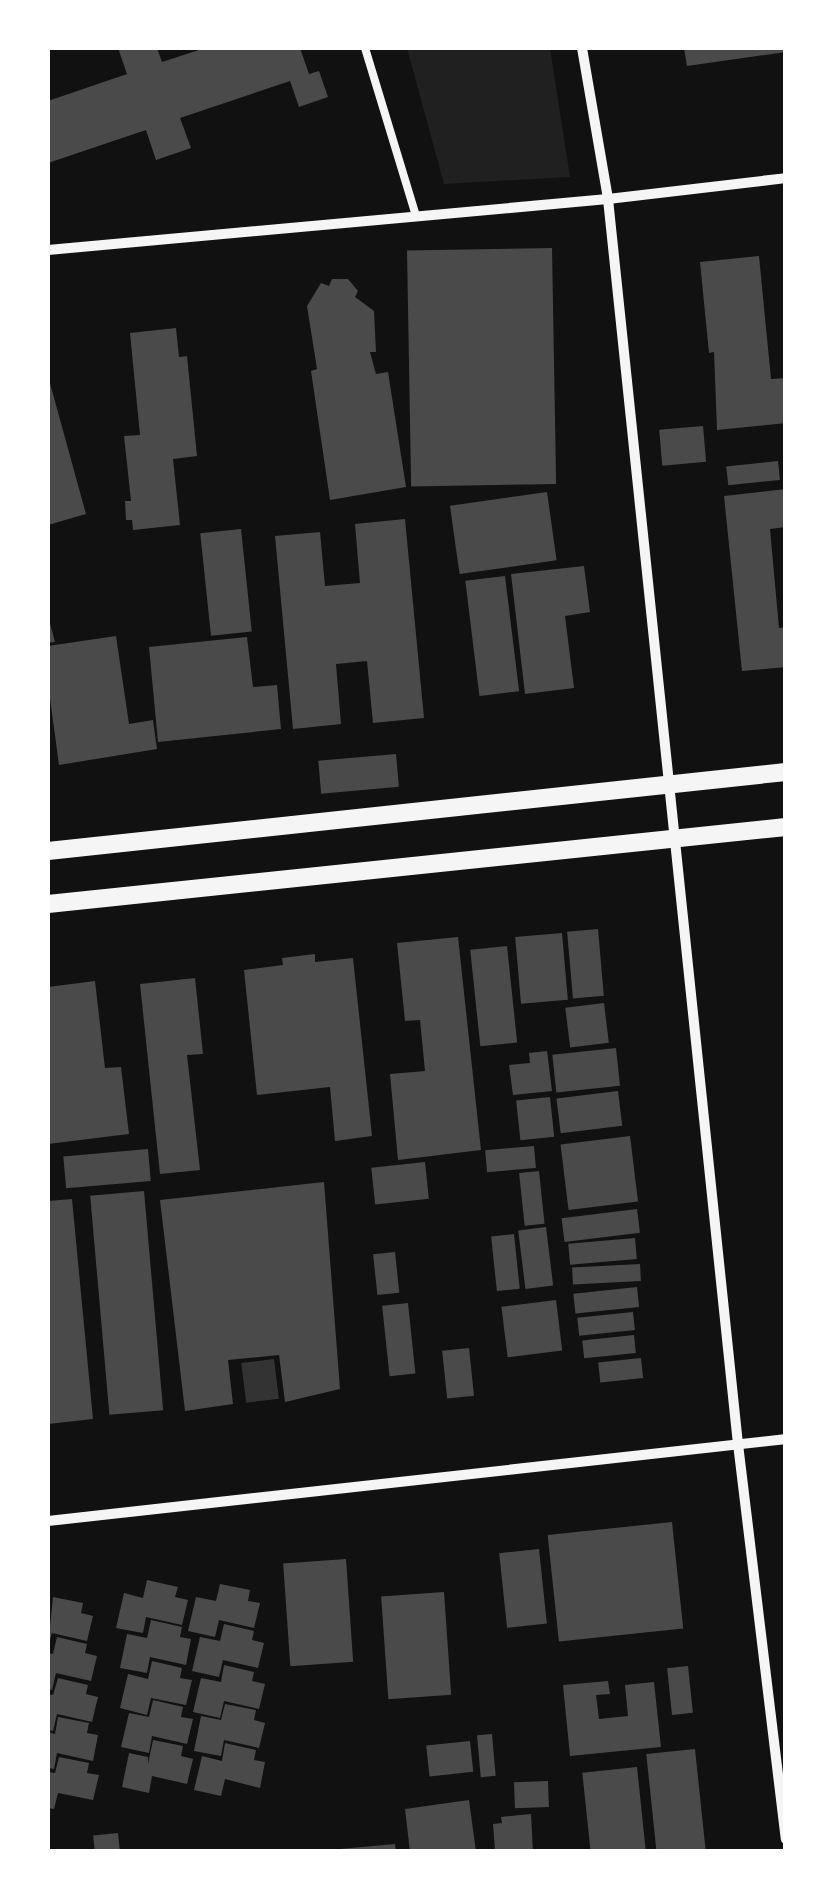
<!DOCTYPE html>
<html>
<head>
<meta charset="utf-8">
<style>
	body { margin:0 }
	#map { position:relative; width:833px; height:1899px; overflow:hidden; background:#111; font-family:"PT Serif",serif }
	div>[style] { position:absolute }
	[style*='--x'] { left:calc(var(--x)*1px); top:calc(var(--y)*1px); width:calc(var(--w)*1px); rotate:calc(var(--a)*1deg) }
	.green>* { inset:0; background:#202020 }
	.water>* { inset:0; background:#333; transform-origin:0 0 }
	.building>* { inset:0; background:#4a4a4a; transform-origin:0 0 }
	.service>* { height:8px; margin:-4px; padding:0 4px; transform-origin:4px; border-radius:4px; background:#f5f5f5 }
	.minor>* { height:10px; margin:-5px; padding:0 5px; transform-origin:5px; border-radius:5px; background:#f5f5f5 }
	.tertiary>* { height:18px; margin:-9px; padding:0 9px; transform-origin:9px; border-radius:9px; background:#f5f5f5 }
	span { translate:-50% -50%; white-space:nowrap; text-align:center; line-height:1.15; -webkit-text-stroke:10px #fff; paint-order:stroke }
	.frame { position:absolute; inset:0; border:50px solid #fff; pointer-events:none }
</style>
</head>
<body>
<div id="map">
	<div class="green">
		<i style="clip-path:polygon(407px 48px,550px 48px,570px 177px,444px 184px)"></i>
	</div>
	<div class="water">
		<i style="left:274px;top:1359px;width:40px;height:33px;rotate:83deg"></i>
	</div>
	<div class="building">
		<i style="clip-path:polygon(118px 48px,157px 48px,162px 62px,205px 48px,300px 48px,309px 74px,319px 71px,328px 97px,299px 107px,290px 81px,180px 118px,191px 148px,156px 160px,146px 130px,48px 163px,48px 101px,127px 74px)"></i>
		<i style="clip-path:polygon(684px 48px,786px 48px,786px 52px,687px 66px)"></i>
		<i style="left:552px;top:248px;width:236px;height:145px;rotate:89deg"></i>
		<i style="clip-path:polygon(759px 256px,771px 379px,786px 378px,786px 423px,717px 430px,714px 352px,709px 353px,700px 262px)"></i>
		<i style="clip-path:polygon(332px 279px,348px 279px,358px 291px,355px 297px,374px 311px,376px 352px,370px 352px,376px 374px,388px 372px,406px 487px,330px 500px,311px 371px,317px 369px,307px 306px,321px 283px,329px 286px)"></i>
		<i style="clip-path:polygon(176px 328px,179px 357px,187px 356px,197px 456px,173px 459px,180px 525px,133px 530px,132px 520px,126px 520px,125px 501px,131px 501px,124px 436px,140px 435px,130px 333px)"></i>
		<i style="clip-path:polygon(48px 376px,86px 514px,48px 525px)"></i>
		<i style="left:703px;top:426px;width:36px;height:44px;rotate:85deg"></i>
		<i style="left:778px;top:461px;width:19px;height:52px;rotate:84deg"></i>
		<i style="clip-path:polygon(786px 489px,786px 527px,770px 529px,779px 628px,786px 627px,786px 667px,742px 671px,724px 496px)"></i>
		<i style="left:547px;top:492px;width:69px;height:98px;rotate:82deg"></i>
		<i style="clip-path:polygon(405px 519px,424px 718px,373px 723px,367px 661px,336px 664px,341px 724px,293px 729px,275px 536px,320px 532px,325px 586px,360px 583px,355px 524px)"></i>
		<i style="left:241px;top:529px;width:103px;height:41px;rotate:84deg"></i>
		<i style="clip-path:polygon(584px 566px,590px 612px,565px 616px,574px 688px,525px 694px,511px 574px)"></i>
		<i style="left:505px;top:576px;width:116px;height:40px;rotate:83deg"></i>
		<i style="clip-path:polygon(48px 616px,55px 642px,48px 643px)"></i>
		<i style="clip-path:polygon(116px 636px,129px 724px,153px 720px,157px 749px,59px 765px,48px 684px,48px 646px)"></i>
		<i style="clip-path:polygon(247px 637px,253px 687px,277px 685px,281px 729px,158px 742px,149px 647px)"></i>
		<i style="left:396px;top:754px;width:33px;height:78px;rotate:85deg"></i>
		<i style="left:598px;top:929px;width:67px;height:31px;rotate:85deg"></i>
		<i style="left:562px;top:933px;width:67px;height:47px;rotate:85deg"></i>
		<i style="clip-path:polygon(458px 937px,481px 1150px,398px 1160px,390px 1074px,425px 1071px,420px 1020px,405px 1021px,397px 943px)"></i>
		<i style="left:507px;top:946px;width:97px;height:37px;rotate:84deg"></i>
		<i style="clip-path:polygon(315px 954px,315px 962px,353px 958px,372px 1136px,335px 1141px,330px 1087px,257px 1095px,244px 970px,283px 965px,282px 958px)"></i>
		<i style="clip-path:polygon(195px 978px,203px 1054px,187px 1055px,200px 1170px,160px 1174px,140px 984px)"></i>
		<i style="clip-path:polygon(95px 981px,105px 1068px,121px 1067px,129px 1134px,48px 1144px,48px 987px)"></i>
		<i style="left:604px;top:1003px;width:40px;height:39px;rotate:83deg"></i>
		<i style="left:616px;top:1048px;width:38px;height:64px;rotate:84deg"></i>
		<i style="clip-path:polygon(547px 1051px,552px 1091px,513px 1095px,509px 1065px,530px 1063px,529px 1053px)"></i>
		<i style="left:618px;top:1091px;width:35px;height:62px;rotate:83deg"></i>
		<i style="left:550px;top:1097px;width:40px;height:34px;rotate:84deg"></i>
		<i style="left:630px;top:1136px;width:66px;height:70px;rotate:83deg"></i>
		<i style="left:534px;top:1146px;width:22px;height:49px;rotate:85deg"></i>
		<i style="left:148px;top:1149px;width:32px;height:85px;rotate:85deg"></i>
		<i style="left:425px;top:1162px;width:37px;height:54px;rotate:84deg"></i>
		<i style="left:539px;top:1171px;width:53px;height:20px;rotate:84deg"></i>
		<i style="clip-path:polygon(324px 1182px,340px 1389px,285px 1402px,279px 1355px,228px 1360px,233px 1404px,185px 1411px,160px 1200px)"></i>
		<i style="left:144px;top:1191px;width:220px;height:54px;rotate:85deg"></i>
		<i style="clip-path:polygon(72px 1199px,93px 1419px,48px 1424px,48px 1201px)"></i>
		<i style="left:637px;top:1209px;width:24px;height:76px;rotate:83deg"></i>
		<i style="left:546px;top:1227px;width:59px;height:28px;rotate:83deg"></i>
		<i style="left:514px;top:1234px;width:55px;height:23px;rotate:84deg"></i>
		<i style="left:635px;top:1238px;width:21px;height:67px;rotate:85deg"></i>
		<i style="left:395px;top:1252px;width:41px;height:22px;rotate:84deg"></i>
		<i style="left:640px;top:1264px;width:17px;height:68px;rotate:87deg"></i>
		<i style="left:637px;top:1287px;width:20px;height:64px;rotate:84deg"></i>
		<i style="left:556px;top:1300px;width:51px;height:55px;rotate:83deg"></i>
		<i style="left:408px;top:1303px;width:71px;height:26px;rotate:84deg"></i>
		<i style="left:633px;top:1312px;width:18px;height:56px;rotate:84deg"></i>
		<i style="left:634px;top:1335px;width:18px;height:52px;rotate:84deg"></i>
		<i style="left:469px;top:1348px;width:48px;height:27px;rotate:84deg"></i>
		<i style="left:641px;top:1358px;width:20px;height:43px;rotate:84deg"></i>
		<i style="left:672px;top:1522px;width:107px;height:125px;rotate:84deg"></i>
		<i style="left:539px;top:1549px;width:75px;height:40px;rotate:84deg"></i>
		<i style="left:346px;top:1559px;width:103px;height:63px;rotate:86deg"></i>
		<i style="clip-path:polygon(147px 1580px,178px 1587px,175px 1597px,188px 1600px,182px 1625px,146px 1617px,143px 1633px,116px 1628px,124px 1593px,143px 1598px)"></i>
		<i style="clip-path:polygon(220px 1584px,250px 1590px,248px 1601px,260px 1603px,254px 1628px,219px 1620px,215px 1637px,188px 1631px,196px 1597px,216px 1601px)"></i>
		<i style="left:444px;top:1592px;width:103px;height:63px;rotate:86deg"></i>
		<i style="clip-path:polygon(53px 1597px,83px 1603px,81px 1613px,93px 1616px,87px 1641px,52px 1633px,48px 1647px)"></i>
		<i style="clip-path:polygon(151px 1620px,182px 1627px,180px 1637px,191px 1639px,186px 1665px,150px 1657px,147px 1673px,120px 1668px,127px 1634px,147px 1638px)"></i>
		<i style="clip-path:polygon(224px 1624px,254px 1631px,252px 1640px,264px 1643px,258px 1668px,223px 1660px,219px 1677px,192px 1671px,200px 1637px,220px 1641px)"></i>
		<i style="clip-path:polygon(57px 1637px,87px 1644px,85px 1653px,97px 1656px,91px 1681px,56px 1673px,52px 1690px,48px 1689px,48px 1653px,53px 1654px)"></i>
		<i style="clip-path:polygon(152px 1661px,182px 1668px,180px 1678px,192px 1680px,186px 1705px,151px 1698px,147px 1715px,120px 1708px,128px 1674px,148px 1679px)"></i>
		<i style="clip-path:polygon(224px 1665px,254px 1672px,252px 1681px,265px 1684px,259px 1709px,224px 1701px,220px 1718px,193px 1712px,201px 1678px,221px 1682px)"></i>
		<i style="left:688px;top:1666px;width:47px;height:21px;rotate:84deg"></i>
		<i style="clip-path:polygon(58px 1678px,88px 1685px,86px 1694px,98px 1697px,92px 1722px,57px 1714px,53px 1731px,48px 1730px,48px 1694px,53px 1695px)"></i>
		<i style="clip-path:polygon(608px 1681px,610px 1694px,596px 1695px,599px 1719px,628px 1716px,625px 1685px,654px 1682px,661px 1747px,570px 1756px,563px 1685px)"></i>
		<i style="clip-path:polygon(153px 1700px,183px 1707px,181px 1717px,193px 1719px,187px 1744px,152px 1736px,149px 1753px,121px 1747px,129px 1713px,149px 1717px)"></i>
		<i style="clip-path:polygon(225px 1704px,256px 1710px,254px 1720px,265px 1723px,259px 1748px,224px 1740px,221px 1756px,194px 1751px,201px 1716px,221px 1720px)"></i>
		<i style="clip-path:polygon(58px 1717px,89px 1723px,87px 1733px,98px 1735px,93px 1761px,57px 1753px,54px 1769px,48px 1768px,48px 1732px,55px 1734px)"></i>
		<i style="left:492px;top:1734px;width:42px;height:15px;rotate:85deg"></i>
		<i style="clip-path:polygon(153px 1740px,183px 1746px,181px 1756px,193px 1759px,187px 1784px,152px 1776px,149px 1793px,122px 1787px,129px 1753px,148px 1757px,148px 1764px)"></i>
		<i style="left:470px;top:1741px;width:31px;height:44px;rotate:84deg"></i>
		<i style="clip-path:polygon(225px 1743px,256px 1750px,254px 1760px,265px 1762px,260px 1788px,225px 1779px,221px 1796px,194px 1790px,202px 1756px,222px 1761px)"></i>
		<i style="left:695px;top:1749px;width:103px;height:49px;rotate:84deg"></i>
		<i style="clip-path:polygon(59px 1757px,89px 1763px,87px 1773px,99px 1775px,93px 1800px,58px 1793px,54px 1809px,48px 1808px,48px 1772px,55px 1773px)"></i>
		<i style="left:637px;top:1767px;width:85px;height:55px;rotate:84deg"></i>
		<i style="left:548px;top:1781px;width:26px;height:34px;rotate:88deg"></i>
		<i style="clip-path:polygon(469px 1800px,476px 1852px,410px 1852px,405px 1809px)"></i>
		<i style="clip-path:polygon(531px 1814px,533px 1852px,495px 1850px,493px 1824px,502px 1823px,501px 1817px)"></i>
		<i style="left:118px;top:1833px;width:19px;height:25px;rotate:84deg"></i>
		<i style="clip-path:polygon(395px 1844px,396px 1852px,340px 1852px,340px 1849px)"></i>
	</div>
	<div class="service">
		<i style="--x:365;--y:48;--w:176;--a:73.1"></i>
	</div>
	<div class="minor">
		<i style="--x:582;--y:48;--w:153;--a:80.2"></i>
		<i style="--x:608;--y:199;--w:1252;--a:84.04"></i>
		<i style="--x:738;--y:1444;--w:398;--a:83.1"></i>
		<i style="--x:48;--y:250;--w:562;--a:-5.2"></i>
		<i style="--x:608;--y:199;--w:179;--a:-6.7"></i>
		<i style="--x:48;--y:1521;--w:743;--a:-6.34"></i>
	</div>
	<div class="tertiary">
		<i style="--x:48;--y:851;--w:742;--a:-6.11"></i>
		<i style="--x:48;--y:904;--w:742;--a:-5.96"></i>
	</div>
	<div class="frame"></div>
</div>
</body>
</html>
